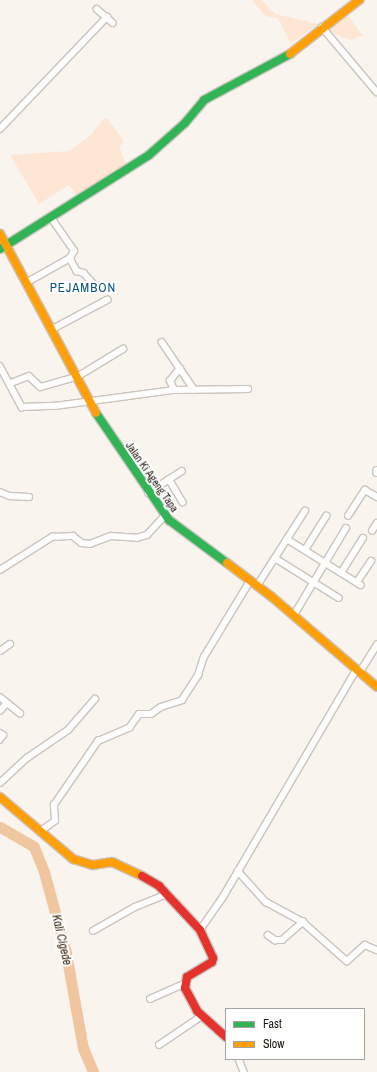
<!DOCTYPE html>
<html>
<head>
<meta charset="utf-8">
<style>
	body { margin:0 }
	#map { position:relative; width:377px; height:1072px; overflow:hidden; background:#faf4ef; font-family:"Archivo Narrow",sans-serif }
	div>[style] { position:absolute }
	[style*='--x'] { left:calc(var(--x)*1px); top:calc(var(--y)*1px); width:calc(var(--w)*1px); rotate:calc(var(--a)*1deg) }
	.green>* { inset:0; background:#fde7d4 }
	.river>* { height:11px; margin:-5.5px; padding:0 5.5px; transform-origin:5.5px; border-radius:5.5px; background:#efc69f }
	.roads { filter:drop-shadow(1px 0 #cbc4bd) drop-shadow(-1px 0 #cbc4bd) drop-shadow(0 1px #cbc4bd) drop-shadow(0 -1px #cbc4bd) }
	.street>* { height:5.5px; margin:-2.75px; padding:0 2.75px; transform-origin:2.75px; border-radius:2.75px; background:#fefdfd }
	.fast>* { height:8px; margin:-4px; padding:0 4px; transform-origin:4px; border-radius:4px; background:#30b455 }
	.slow>* { height:8px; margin:-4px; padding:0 4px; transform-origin:4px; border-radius:4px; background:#ff9f0a }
	.jam>* { height:8px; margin:-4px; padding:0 4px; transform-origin:4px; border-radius:4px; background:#e5322d }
	span { translate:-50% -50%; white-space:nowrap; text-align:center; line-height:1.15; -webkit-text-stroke:4px #fff; paint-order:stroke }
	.street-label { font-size:11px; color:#20170e }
	.water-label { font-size:12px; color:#3a240c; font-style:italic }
	.quarter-label { font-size:13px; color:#0b5281; letter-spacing:1px }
	.legend { position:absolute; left:225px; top:1008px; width:140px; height:52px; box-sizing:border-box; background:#fff; border:1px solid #a6a29f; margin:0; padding:5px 7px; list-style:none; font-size:12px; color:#20170e }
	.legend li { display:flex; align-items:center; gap:8px; height:20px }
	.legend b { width:20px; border:1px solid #a6a29f }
</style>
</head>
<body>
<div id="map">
	<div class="green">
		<i style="clip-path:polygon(252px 0,262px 0,275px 14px,319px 24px,291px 44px,278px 18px,265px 16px)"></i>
		<i style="clip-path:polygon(347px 14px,359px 31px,365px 37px,361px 36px,350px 40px,332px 33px,326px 27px)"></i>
		<i style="clip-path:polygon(104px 118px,108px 119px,124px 142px,119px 147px,127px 166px,78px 197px,69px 185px,39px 204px,10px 155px,69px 151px,90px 136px)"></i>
	</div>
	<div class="river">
		<i style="--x:0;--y:827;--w:39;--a:30"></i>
		<i style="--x:34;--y:847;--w:27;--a:68"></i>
		<i style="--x:44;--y:872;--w:84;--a:74.8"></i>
		<i style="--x:66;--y:953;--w:97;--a:79.9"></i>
		<i style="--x:83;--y:1048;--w:26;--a:67"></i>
	</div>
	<div class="roads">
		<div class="street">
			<i style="--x:97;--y:9;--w:21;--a:41"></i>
			<i style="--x:322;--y:27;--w:85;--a:49.8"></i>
			<i style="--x:0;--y:129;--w:155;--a:-46.3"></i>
			<i style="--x:70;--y:258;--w:15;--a:62"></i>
			<i style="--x:77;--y:271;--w:7;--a:16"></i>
			<i style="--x:84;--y:273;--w:15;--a:48"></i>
			<i style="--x:26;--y:283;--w:51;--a:-29.6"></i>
			<i style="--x:70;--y:258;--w:8;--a:-60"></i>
			<i style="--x:74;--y:251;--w:39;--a:-125"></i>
			<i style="--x:51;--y:330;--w:64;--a:-28.2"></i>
			<i style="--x:162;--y:342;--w:57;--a:55.8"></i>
			<i style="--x:0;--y:366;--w:47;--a:61.8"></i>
			<i style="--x:22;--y:407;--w:33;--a:-2"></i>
			<i style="--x:55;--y:406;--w:120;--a:-7.7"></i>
			<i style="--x:174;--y:390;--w:74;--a:-0.8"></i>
			<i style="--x:11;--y:383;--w:19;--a:-21"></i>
			<i style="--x:29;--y:376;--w:16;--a:43"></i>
			<i style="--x:41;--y:387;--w:37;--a:-16"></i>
			<i style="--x:77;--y:377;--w:54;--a:-31.3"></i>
			<i style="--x:174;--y:390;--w:10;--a:-114"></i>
			<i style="--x:170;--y:381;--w:16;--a:-52"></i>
			<i style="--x:377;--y:470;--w:3;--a:90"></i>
			<i style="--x:169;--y:479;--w:27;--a:59"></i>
			<i style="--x:0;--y:492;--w:11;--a:22"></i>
			<i style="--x:10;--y:496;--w:19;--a:3"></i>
			<i style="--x:148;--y:493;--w:40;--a:-32.9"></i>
			<i style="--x:348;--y:516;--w:31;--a:-57"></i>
			<i style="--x:365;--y:490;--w:14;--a:30"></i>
			<i style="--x:372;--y:531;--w:9;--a:-58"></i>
			<i style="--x:287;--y:539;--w:87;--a:31.9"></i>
			<i style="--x:305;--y:550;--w:40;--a:-58"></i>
			<i style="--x:275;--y:558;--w:75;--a:32"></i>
			<i style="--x:0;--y:570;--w:62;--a:-32.4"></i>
			<i style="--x:52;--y:537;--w:21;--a:-3"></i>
			<i style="--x:73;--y:536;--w:11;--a:38"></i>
			<i style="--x:82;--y:543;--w:8;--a:7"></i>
			<i style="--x:90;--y:544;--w:22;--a:-21"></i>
			<i style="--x:111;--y:536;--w:26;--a:4"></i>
			<i style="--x:137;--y:538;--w:10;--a:-17"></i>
			<i style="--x:147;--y:535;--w:26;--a:-47"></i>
			<i style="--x:341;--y:573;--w:41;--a:-57.8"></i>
			<i style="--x:357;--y:582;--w:25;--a:-56"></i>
			<i style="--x:257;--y:586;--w:89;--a:-57.4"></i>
			<i style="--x:294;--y:615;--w:101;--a:-59.1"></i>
			<i style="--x:0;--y:651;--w:12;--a:-35"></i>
			<i style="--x:360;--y:672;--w:32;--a:-58"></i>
			<i style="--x:0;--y:697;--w:26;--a:39"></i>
			<i style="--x:0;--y:711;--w:9;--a:-49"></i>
			<i style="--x:0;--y:733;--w:4;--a:34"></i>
			<i style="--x:3;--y:735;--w:6;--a:121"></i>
			<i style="--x:0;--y:783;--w:37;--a:-43"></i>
			<i style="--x:27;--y:758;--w:50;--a:-34.3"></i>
			<i style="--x:68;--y:730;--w:41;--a:-48.9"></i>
			<i style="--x:41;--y:831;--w:17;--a:-36"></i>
			<i style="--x:55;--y:821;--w:16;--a:-94"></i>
			<i style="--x:54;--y:805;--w:78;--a:-55.5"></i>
			<i style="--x:98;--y:741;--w:34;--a:-23"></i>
			<i style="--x:129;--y:728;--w:17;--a:-54"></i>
			<i style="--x:139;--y:714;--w:12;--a:0"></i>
			<i style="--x:151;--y:714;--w:12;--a:-35"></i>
			<i style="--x:161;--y:707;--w:22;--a:-18"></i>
			<i style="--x:182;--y:700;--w:30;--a:-57"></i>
			<i style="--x:198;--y:675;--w:19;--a:-72"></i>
			<i style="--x:204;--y:657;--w:89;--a:-58.8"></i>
			<i style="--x:238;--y:871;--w:42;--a:47.9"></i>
			<i style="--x:266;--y:902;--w:42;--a:28.4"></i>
			<i style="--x:303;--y:922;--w:59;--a:41.6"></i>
			<i style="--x:347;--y:961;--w:24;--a:-42"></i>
			<i style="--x:365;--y:945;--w:13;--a:23"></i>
			<i style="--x:200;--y:930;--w:40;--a:-55.1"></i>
			<i style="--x:223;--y:897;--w:264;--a:-59.6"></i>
			<i style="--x:93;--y:931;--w:48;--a:-29.7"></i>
			<i style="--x:135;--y:907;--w:35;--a:-22"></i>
			<i style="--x:268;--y:935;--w:9;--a:36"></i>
			<i style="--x:275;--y:940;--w:7;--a:0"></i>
			<i style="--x:282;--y:940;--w:28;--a:-41"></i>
			<i style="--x:150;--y:999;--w:37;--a:-24"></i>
			<i style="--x:159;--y:1045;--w:52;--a:-34"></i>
			<i style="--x:239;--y:1059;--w:14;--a:69"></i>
		</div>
		<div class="fast">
			<i style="--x:0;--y:249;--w:176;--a:-32.2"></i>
			<i style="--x:149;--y:155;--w:48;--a:-41.6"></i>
			<i style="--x:185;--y:123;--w:30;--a:-50"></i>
			<i style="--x:204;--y:100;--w:98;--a:-28.1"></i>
			<i style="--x:96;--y:413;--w:130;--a:55.7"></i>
			<i style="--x:169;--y:520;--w:72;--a:36.6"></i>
		</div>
		<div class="slow">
			<i style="--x:290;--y:54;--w:88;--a:-38"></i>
			<i style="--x:0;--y:234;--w:203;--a:61.8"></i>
			<i style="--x:227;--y:563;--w:56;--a:37.1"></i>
			<i style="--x:272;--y:597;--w:138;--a:40.6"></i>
			<i style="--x:0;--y:797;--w:96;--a:40.3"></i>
			<i style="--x:73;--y:859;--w:21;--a:17"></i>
			<i style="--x:93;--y:865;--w:19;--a:-9"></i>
			<i style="--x:112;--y:862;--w:33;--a:25"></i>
		</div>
		<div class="jam">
			<i style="--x:142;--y:876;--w:20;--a:30"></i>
			<i style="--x:159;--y:886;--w:60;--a:47"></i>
			<i style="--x:200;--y:930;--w:31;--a:65"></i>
			<i style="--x:213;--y:958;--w:4;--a:104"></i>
			<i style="--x:212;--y:962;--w:29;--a:149"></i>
			<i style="--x:187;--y:977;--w:11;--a:100"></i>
			<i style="--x:185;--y:988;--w:26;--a:62"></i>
			<i style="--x:197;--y:1011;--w:39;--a:42"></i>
		</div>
	</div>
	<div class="street-label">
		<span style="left:152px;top:477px;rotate:55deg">Jalan Ki Ageng Tapa</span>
	</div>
	<div class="water-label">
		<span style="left:61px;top:940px;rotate:77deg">Kali Cigede</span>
	</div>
	<div class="quarter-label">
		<span style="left:83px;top:288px">PEJAMBON</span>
	</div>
	<ul class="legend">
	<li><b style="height:5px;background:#30b455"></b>Fast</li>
	<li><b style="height:5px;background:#ff9f0a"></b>Slow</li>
	</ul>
</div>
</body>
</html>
